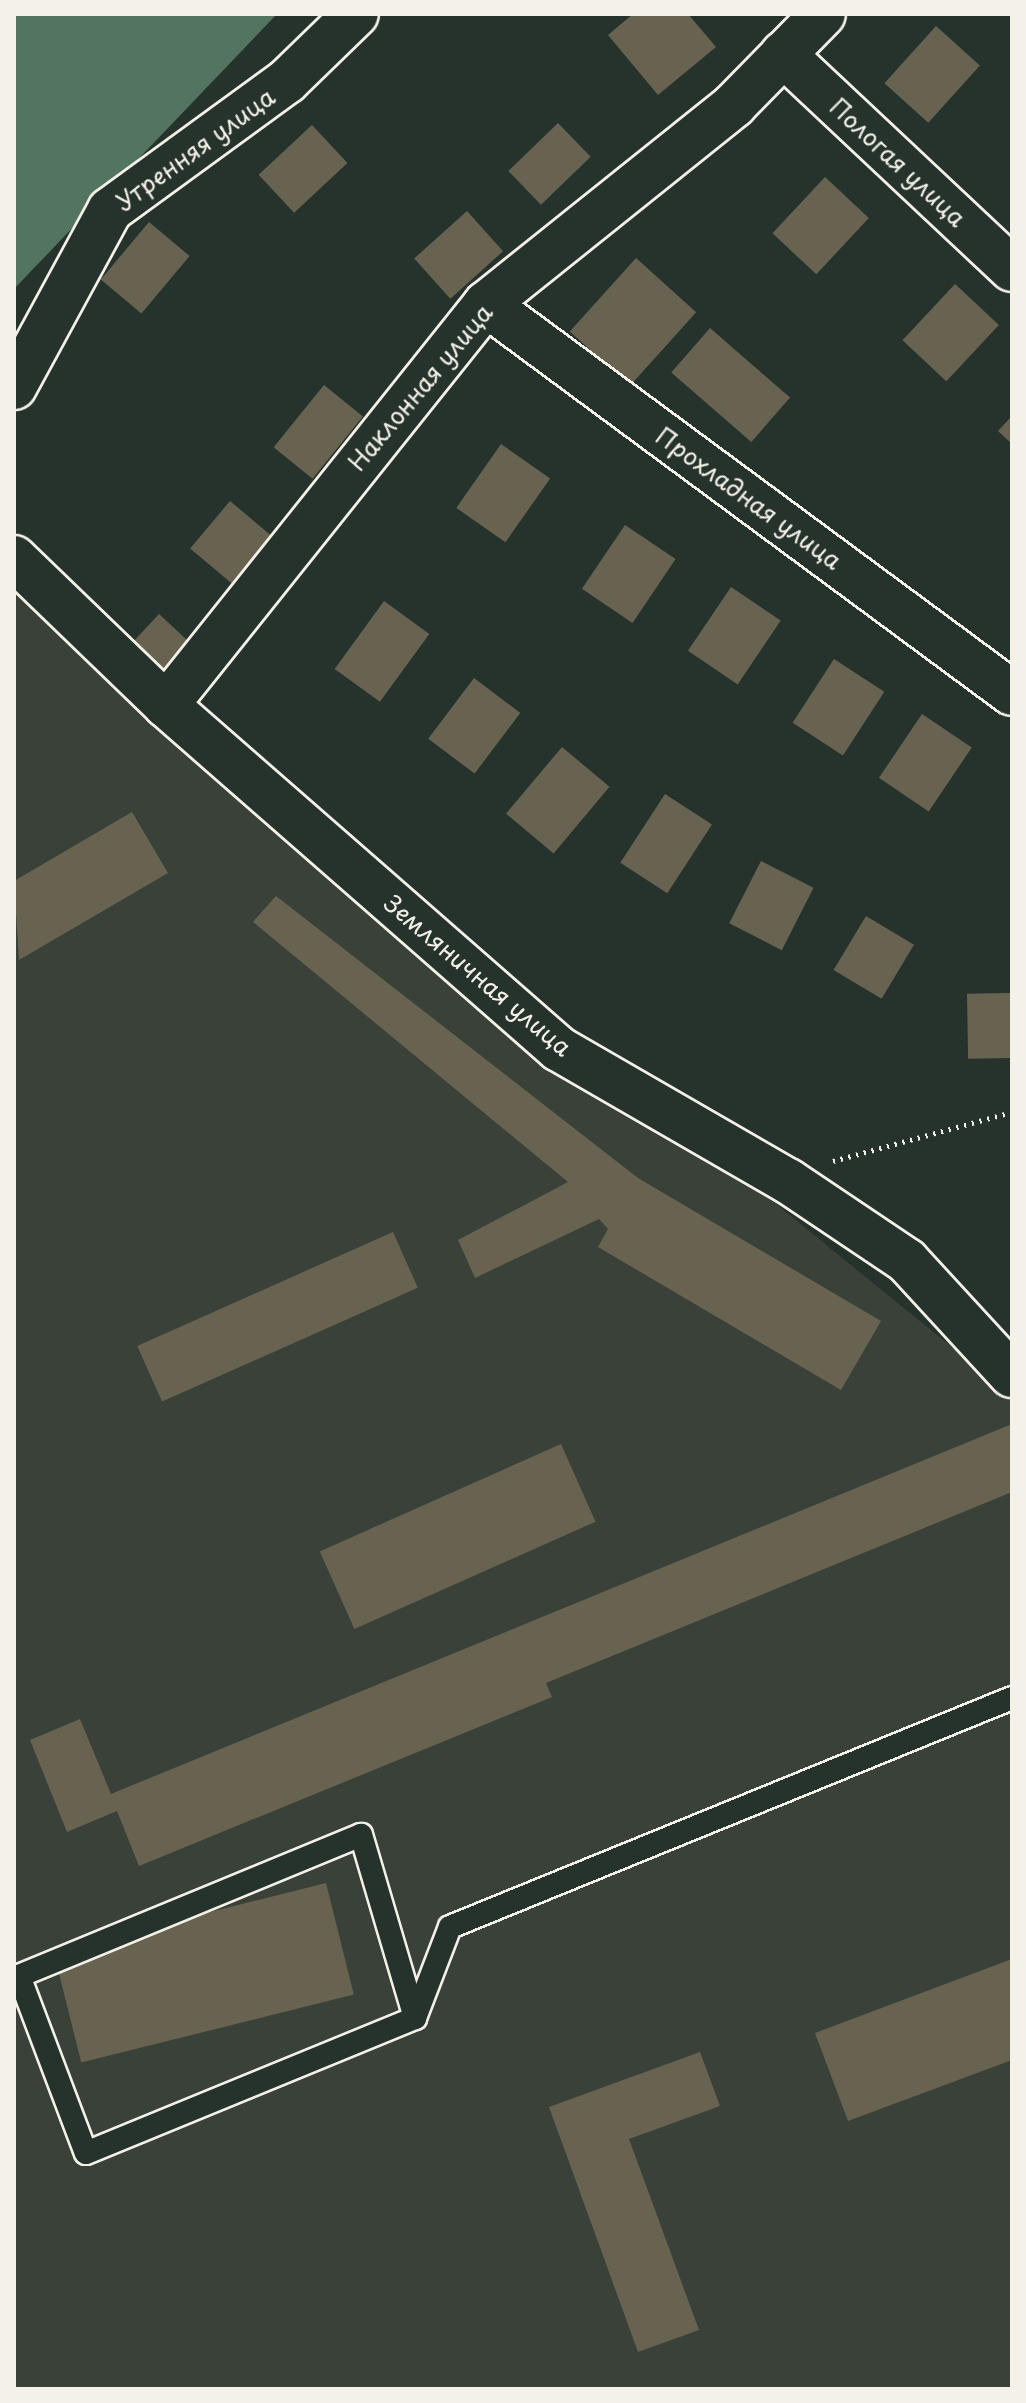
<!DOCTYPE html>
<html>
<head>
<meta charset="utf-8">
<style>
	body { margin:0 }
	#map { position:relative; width:1026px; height:2403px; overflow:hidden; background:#26332d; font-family:"Playpen Sans",sans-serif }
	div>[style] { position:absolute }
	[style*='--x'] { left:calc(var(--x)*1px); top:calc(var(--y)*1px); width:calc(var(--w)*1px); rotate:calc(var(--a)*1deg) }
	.built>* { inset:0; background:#3a4138 }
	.green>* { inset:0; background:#53755f }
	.building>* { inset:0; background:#686351; transform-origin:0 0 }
	.path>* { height:5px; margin-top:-2.5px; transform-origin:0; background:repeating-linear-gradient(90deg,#f4f1e8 0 2px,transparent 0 8px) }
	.roads { filter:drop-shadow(2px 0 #f4f1e8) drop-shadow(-2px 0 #f4f1e8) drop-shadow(0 2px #f4f1e8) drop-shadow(0 -2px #f4f1e8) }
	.lane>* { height:22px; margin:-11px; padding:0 11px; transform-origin:11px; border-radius:11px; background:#26332d }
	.street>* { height:44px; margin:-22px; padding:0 22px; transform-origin:22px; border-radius:22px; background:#26332d }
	span { translate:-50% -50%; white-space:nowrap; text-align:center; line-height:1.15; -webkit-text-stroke:8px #26332d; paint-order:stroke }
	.street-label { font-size:24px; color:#f4f1e8 }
	.frame { position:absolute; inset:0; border:16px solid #f4f1e8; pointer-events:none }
</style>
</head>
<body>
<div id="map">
	<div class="built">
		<i style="clip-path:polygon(14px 584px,1012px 1396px,1012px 2389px,14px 2389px)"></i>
	</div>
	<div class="green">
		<i style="clip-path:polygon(14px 14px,277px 14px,14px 289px)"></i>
	</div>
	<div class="building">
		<i style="clip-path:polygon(633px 14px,688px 14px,716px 47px,658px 95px,608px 35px)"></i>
		<i style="left:936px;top:26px;width:59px;height:77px;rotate:42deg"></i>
		<i style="left:558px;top:123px;width:47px;height:69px;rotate:46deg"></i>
		<i style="left:312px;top:125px;width:52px;height:73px;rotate:47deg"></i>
		<i style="left:825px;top:177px;width:60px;height:77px;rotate:43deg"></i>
		<i style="left:467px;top:211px;width:54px;height:71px;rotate:48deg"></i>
		<i style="left:149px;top:222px;width:53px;height:75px;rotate:40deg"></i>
		<i style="left:636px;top:258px;width:81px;height:99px;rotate:42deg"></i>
		<i style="left:955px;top:284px;width:60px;height:77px;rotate:43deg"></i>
		<i style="left:710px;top:328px;width:106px;height:59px;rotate:41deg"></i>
		<i style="left:324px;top:385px;width:50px;height:80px;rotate:39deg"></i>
		<i style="clip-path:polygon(1012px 416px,1012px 444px,998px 431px)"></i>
		<i style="left:501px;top:444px;width:60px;height:78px;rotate:35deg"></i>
		<i style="left:230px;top:501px;width:54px;height:62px;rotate:40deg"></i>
		<i style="left:625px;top:525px;width:61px;height:77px;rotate:34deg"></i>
		<i style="left:731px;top:587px;width:60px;height:77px;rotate:34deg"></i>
		<i style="left:384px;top:601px;width:56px;height:84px;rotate:36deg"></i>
		<i style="left:159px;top:614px;width:54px;height:44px;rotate:43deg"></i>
		<i style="left:834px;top:659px;width:60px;height:76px;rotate:33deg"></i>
		<i style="left:474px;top:678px;width:58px;height:76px;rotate:37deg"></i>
		<i style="left:922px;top:714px;width:60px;height:77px;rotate:34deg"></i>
		<i style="left:562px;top:747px;width:62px;height:87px;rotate:40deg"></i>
		<i style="left:665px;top:794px;width:56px;height:82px;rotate:33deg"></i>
		<i style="clip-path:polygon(132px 812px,168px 873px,19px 960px,14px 881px)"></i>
		<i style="left:761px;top:861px;width:59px;height:70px;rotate:27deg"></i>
		<i style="clip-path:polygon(276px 896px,638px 1178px,881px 1321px,841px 1390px,598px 1247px,608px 1229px,599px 1219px,475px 1278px,458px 1240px,568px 1182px,253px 922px)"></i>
		<i style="left:866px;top:916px;width:56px;height:63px;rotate:31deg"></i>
		<i style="left:1011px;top:993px;width:65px;height:44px;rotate:89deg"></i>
		<i style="left:393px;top:1232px;width:61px;height:280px;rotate:66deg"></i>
		<i style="clip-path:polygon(1012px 1424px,1012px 1492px,546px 1683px,552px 1697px,139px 1866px,117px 1811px,67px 1832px,30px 1740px,80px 1719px,111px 1794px)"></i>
		<i style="left:561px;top:1444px;width:85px;height:264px;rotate:66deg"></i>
		<i style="left:326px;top:1883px;width:115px;height:281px;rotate:76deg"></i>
		<i style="clip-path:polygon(1012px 1959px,1012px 2060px,848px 2121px,815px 2033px)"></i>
		<i style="clip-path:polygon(700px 2052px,720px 2106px,629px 2139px,699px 2330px,638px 2352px,549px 2107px)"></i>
	</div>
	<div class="path">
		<i style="--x:833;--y:1161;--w:186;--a:-15.3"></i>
	</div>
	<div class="roads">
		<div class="lane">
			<i style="--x:415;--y:2018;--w:191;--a:-106.4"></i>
			<i style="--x:361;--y:1835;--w:370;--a:157.6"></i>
			<i style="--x:19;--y:1976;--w:189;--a:69.3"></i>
			<i style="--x:86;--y:2153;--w:356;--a:-22.3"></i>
			<i style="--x:415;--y:2018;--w:97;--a:-69"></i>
			<i style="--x:450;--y:1927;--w:607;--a:-22.17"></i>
		</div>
		<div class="street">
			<i style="--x:783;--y:54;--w:314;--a:43.2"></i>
			<i style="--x:486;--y:304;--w:654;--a:36.48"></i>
			<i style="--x:14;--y:387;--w:201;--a:-61.5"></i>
			<i style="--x:110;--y:210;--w:219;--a:-36.1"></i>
			<i style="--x:287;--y:81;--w:96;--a:-44.2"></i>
			<i style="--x:14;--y:558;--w:211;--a:44"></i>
			<i style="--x:166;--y:705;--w:522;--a:41.2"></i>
			<i style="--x:559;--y:1049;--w:264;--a:30"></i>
			<i style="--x:788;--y:1181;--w:143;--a:33.9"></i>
			<i style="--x:907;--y:1261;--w:155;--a:47.4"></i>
			<i style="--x:166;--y:705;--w:513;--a:-51.41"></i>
			<i style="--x:486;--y:304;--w:318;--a:-38.7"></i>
			<i style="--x:734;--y:105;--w:127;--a:-45.6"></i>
		</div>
	</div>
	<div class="street-label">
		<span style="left:195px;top:149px;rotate:-36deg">Утренняя улица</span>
		<span style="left:898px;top:162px;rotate:43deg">Пологая улица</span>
		<span style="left:420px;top:387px;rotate:-50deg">Наклонная улица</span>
		<span style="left:749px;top:498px;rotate:36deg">Прохладная улица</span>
		<span style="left:478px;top:975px;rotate:40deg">Земляничная улица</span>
	</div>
	<div class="frame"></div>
</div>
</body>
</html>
